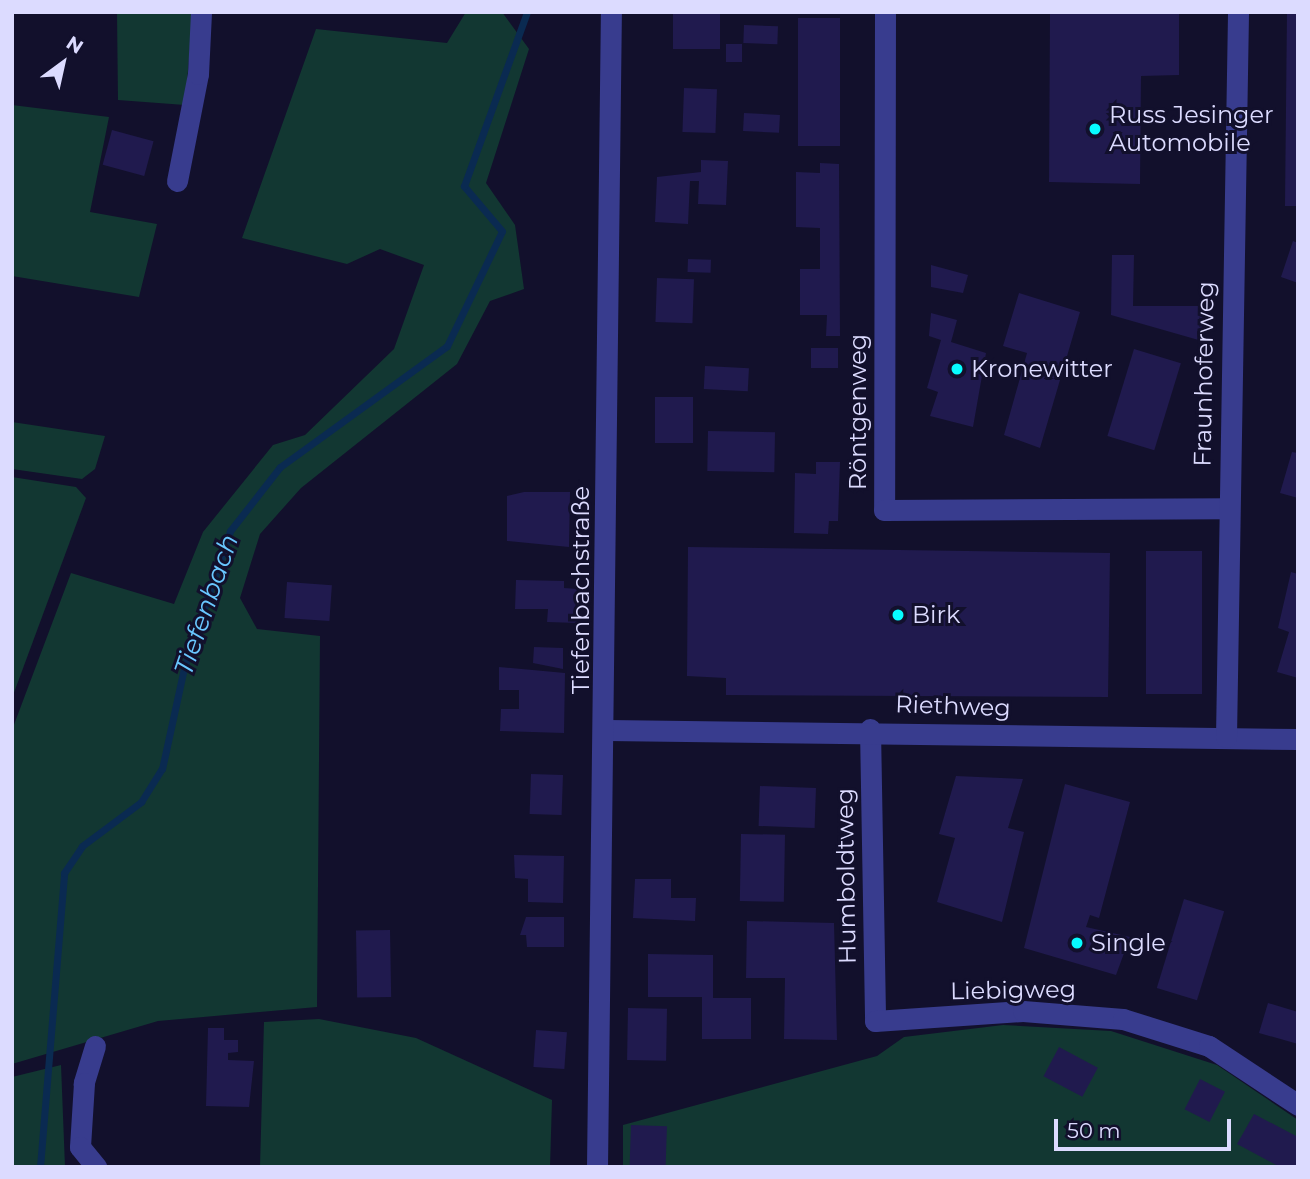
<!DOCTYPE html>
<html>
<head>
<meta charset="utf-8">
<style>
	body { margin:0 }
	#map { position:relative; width:1310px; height:1179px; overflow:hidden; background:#12102c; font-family:Montserrat,sans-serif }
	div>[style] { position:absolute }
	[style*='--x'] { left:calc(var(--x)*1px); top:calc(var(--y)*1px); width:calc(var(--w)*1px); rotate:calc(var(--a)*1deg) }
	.green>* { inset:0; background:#123732 }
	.stream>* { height:7px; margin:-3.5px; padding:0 3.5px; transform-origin:3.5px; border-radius:3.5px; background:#0a2a51 }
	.building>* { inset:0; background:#201a4e; transform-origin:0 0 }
	.minor>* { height:21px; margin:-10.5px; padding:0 10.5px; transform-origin:10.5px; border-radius:10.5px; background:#383c8e }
	.dots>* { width:19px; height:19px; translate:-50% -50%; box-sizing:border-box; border:4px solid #12102c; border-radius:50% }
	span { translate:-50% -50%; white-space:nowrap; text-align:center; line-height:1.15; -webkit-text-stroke:6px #12102c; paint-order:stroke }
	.poi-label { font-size:24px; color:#dcdbff }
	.left { translate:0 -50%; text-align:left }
	.street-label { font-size:24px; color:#dcdbff }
	.water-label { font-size:26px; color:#69c7ff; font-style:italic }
	.frame { position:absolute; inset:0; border:14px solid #dcdbff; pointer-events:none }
	.north { position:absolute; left:28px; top:28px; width:70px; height:70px; -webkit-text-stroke:5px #12102c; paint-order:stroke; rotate:33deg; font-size:19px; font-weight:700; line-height:28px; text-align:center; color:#dcdbff }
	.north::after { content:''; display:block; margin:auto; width:24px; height:32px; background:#dcdbff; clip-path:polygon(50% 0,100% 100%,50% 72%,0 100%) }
	.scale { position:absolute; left:1054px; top:1119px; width:177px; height:32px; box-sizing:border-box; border:4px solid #dcdbff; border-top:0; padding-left:9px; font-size:21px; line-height:24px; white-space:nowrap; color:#dcdbff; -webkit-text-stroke:5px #12102c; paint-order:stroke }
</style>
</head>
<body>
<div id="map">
	<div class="green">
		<i style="clip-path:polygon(117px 12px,193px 12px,185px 105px,118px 100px)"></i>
		<i style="clip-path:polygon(466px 12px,502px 12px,529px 49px,486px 183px,515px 225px,524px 289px,490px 301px,457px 364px,301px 488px,260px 534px,240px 598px,257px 629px,320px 636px,317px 1007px,158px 1021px,12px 1064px,12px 730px,71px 573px,174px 604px,203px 532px,273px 445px,305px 435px,394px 349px,424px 265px,380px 249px,347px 264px,242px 238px,316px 29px,447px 43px)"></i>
		<i style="clip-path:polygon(12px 105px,109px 117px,90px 212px,157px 224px,139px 297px,12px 276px)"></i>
		<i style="clip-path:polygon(12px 422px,105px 436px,95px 469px,82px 479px,12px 469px)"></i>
		<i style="clip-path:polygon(12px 477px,76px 487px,86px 498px,12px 698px)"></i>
		<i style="clip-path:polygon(319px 1019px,416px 1038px,552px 1100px,550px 1167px,260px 1167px,264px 1022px)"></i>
		<i style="clip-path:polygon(1003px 1025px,1111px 1031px,1217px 1065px,1298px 1120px,1298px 1167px,623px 1167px,623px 1125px,877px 1056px,904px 1037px)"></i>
		<i style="clip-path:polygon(61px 1065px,65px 1167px,12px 1167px,12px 1077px)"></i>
	</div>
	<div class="stream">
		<i style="--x:40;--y:1167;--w:295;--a:-85.3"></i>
		<i style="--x:64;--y:873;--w:32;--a:-56"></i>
		<i style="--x:82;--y:846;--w:74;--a:-36.7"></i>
		<i style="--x:141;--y:802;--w:39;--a:-58"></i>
		<i style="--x:162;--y:769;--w:103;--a:-77.7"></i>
		<i style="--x:184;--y:668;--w:145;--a:-71.4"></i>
		<i style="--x:230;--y:531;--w:81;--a:-52"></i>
		<i style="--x:280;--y:467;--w:206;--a:-35.9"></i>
		<i style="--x:447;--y:346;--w:127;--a:-64.4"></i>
		<i style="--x:502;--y:231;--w:59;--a:-130.2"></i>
		<i style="--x:464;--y:186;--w:185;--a:-70.1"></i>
	</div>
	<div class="building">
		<i style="left:673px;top:12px;width:47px;height:37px"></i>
		<i style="clip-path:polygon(1050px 12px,1179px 12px,1179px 75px,1141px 76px,1140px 184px,1049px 182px)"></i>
		<i style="clip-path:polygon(1287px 12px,1298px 12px,1298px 206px,1285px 206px)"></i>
		<i style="left:798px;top:18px;width:42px;height:128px"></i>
		<i style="left:744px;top:25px;width:34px;height:18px;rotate:2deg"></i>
		<i style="left:726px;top:44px;width:16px;height:18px"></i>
		<i style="left:684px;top:88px;width:33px;height:44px;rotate:2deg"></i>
		<i style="left:744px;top:113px;width:36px;height:18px;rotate:3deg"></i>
		<i style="left:112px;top:130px;width:43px;height:36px;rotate:15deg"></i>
		<i style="clip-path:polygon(701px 160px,728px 161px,726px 205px,698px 204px,699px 181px,690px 181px,688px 224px,655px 222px,657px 177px,701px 172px)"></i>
		<i style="clip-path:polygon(820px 163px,839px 164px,840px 336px,826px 336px,827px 315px,800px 315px,800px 269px,820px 269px,820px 228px,796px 227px,796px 172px,820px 173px)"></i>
		<i style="clip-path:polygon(1293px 241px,1298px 243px,1298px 283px,1281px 277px)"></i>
		<i style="clip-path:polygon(1112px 255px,1134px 255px,1133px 306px,1204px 306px,1202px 341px,1111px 315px)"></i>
		<i style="left:688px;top:259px;width:23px;height:13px;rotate:2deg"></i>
		<i style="clip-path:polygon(931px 265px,968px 275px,963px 293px,931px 287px)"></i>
		<i style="left:657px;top:278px;width:37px;height:44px;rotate:2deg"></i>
		<i style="clip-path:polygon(1019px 293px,1080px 312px,1040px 448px,1004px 435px,1027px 353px,1003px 346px)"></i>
		<i style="clip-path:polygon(931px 313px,957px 320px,951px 342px,986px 353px,973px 427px,930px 416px,938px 392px,927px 388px,941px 340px,929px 336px)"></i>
		<i style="left:811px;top:348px;width:27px;height:20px"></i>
		<i style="left:1134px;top:349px;width:49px;height:91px;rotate:17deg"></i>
		<i style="left:705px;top:366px;width:44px;height:23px;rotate:3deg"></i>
		<i style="left:655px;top:397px;width:38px;height:46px"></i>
		<i style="left:708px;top:431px;width:67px;height:40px;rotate:1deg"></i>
		<i style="clip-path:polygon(1292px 452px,1298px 453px,1298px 498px,1280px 493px)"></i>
		<i style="clip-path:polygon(816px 462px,840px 462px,838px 521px,829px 521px,828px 534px,794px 533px,795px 473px,816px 474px)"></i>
		<i style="clip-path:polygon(524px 492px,570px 492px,569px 547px,507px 541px,507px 496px)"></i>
		<i style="clip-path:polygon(688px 547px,1110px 553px,1108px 697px,726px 695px,726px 678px,687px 676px)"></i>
		<i style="left:1146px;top:551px;width:56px;height:143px"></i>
		<i style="clip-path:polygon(1291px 572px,1298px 574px,1298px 678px,1277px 672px,1289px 632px,1278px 628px)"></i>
		<i style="clip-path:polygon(516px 580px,564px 581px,564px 588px,578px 589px,578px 623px,547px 622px,548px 609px,515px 609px)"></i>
		<i style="left:287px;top:582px;width:45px;height:36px;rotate:4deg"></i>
		<i style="clip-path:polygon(534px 647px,563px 648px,563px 669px,533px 663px)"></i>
		<i style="clip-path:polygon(499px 667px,565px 673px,564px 733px,500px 731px,501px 709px,519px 709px,519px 690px,499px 690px)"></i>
		<i style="left:531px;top:774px;width:32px;height:40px;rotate:2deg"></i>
		<i style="clip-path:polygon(956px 776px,1023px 779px,1008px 828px,1024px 832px,1002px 922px,937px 902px,955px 838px,939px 834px)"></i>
		<i style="clip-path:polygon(1065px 784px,1130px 802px,1099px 918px,1090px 915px,1086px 927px,1130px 937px,1116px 975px,1024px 948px)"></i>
		<i style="left:760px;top:786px;width:56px;height:40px;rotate:2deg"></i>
		<i style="left:741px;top:834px;width:44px;height:67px;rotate:1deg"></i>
		<i style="clip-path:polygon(514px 855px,564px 856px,563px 903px,528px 902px,528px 879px,515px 878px)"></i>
		<i style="clip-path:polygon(635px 879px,671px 879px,671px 898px,696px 898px,695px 921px,633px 918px)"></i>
		<i style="left:1184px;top:899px;width:42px;height:93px;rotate:17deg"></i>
		<i style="clip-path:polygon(526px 917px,564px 917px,564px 947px,527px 947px,526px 935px,520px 935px)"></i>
		<i style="clip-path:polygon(747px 921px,834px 923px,837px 1040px,784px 1039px,785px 978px,746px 978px)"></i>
		<i style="left:390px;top:930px;width:67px;height:34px;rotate:89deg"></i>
		<i style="clip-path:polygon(648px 954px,713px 955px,713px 998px,751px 998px,751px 1039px,702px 1039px,702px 997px,648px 997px)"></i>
		<i style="clip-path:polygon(1268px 1003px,1298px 1012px,1298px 1044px,1259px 1033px)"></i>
		<i style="left:628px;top:1008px;width:39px;height:52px;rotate:1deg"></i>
		<i style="clip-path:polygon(208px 1028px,224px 1028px,224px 1040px,238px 1040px,238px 1052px,228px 1053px,228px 1060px,254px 1061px,249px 1107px,206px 1106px)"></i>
		<i style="left:536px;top:1030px;width:31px;height:37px;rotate:4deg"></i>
		<i style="left:1059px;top:1047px;width:44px;height:33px;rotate:28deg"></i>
		<i style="left:1200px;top:1079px;width:28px;height:34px;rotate:27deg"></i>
		<i style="clip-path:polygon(1254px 1114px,1298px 1137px,1296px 1167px,1280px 1167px,1237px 1144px)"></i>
		<i style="left:631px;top:1125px;width:36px;height:42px;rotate:2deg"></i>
	</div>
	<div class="minor">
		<i style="--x:885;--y:12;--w:498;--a:90.1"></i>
		<i style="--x:884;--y:510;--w:344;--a:-0.3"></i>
		<i style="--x:177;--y:181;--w:109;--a:-78.9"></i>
		<i style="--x:198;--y:74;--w:62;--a:-87.2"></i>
		<i style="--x:870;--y:729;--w:292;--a:89"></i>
		<i style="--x:875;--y:1021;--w:148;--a:-3.9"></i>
		<i style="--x:1023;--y:1011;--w:100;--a:4.6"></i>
		<i style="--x:1123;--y:1019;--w:90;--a:17.4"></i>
		<i style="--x:1209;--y:1046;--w:107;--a:33.5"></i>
		<i style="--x:607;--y:730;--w:691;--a:0.75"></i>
		<i style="--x:1226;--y:737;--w:725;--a:-89.05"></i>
		<i style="--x:95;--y:1046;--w:39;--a:107"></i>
		<i style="--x:84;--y:1083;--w:64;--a:93.6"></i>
		<i style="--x:80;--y:1147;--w:26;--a:51"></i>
		<i style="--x:597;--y:1167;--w:1155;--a:-89.31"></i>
	</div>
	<div class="dots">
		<i style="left:1095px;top:129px;background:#07fcff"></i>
		<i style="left:957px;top:369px;background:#07fcff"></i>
		<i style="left:898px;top:615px;background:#07fcff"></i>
		<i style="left:1077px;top:943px;background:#07fcff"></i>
	</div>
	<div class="poi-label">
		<span class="left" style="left:1109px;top:129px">Russ Jesinger<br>Automobile</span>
		<span class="left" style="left:971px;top:369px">Kronewitter</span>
		<span class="left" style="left:912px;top:615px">Birk</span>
		<span class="left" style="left:1091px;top:943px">Single</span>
	</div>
	<div class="street-label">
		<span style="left:1204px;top:374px;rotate:-89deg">Fraunhoferweg</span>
		<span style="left:858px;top:412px;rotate:-90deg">Röntgenweg</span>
		<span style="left:581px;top:590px;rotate:-90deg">Tiefenbachstraße</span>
		<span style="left:953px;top:706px;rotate:2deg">Riethweg</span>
		<span style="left:846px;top:876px;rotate:-91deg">Humboldtweg</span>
		<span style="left:1013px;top:990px;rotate:-1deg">Liebigweg</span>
	</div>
	<div class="water-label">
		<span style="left:207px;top:605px;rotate:-71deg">Tiefenbach</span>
	</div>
	<div class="frame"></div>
	<div class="north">N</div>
	<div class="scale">50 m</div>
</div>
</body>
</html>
